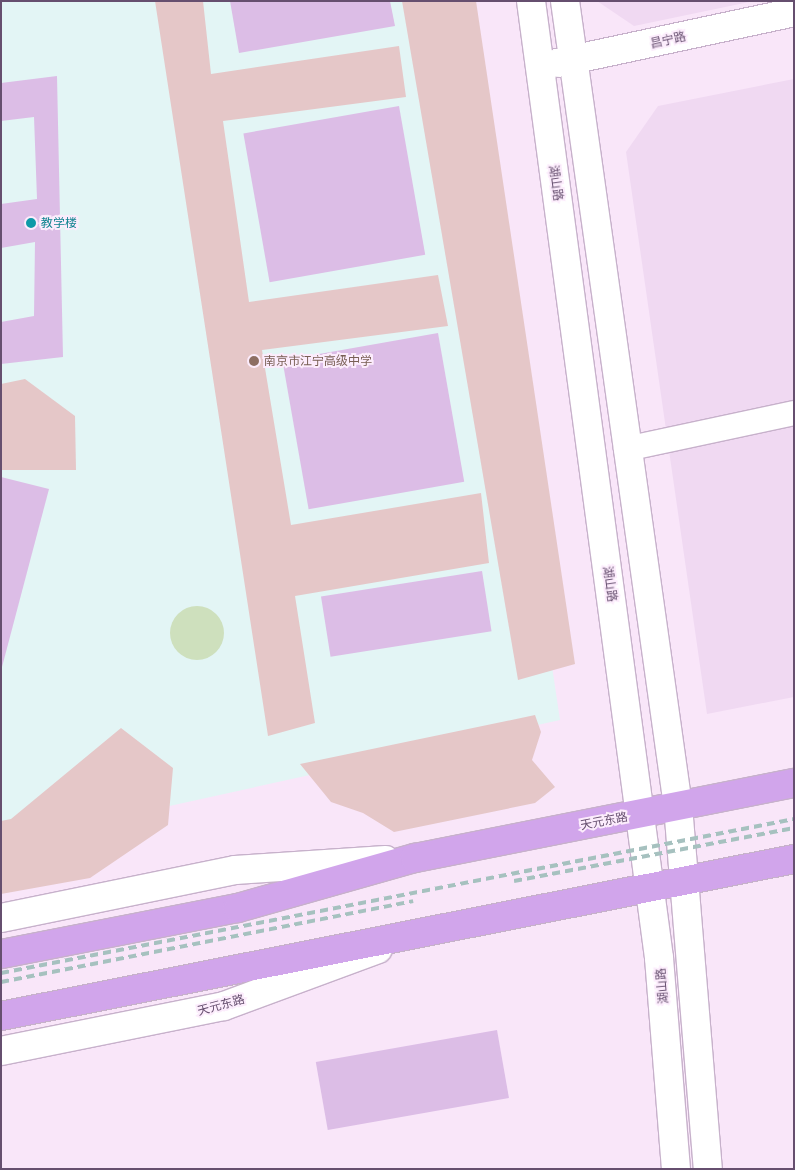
<!DOCTYPE html>
<html>
<head>
<meta charset="utf-8">
<style>
	body { margin:0 }
	#map { position:relative; width:795px; height:1170px; overflow:hidden; background:#f9e6f9; font-family:Barlow,"Noto Sans SC",sans-serif }
	div>[style] { position:absolute }
	[style*='--x'] { left:calc(var(--x)*1px); top:calc(var(--y)*1px); width:calc(var(--w)*1px); rotate:calc(var(--a)*1deg) }
	.residential>* { inset:0; background:#f0d9f2 }
	.education>* { inset:0; background:#e3f5f5 }
	.green>* { inset:0; background:#e5c7c8 }
	.water>* { inset:0; background:#cee0bd }
	.round { border-radius:50% }
	.building>* { inset:0; background:#dcbde6; transform-origin:0 0 }
	.roads { filter:drop-shadow(1px 0 #c7b1cb) drop-shadow(-1px 0 #c7b1cb) drop-shadow(0 1px #c7b1cb) drop-shadow(0 -1px #c7b1cb) }
	.street>* { height:24px; margin:-12px; padding:0 12px; transform-origin:12px; border-radius:12px; background:#fff }
	.secondary>* { height:28px; margin:-14px; padding:0 14px; transform-origin:14px; border-radius:14px; background:#fff }
	.highway>* { height:28px; margin:-14px; padding:0 14px; transform-origin:14px; border-radius:14px; background:#d1a5eb }
	.rail>* { height:4px; margin-top:-2px; transform-origin:0; background:repeating-linear-gradient(90deg,#a6c1bf 0 8px,transparent 0 13px) }
	.dots>* { width:14px; height:14px; translate:-50% -50%; box-sizing:border-box; border:2px solid #fcecfc; border-radius:50% }
	span { translate:-50% -50%; white-space:nowrap; text-align:center; line-height:1.15; -webkit-text-stroke:4px #fcecfc; paint-order:stroke }
	.street-label { font-size:12px; color:#664f6f }
	.culture-label { font-size:12px; color:#0d838f }
	.left { translate:0 -50%; text-align:left }
	.education-label { font-size:12px; color:#785e54 }
	.frame { position:absolute; inset:0; border:2px solid #664f6f; pointer-events:none }
</style>
</head>
<body>
<div id="map">
	<div class="residential">
		<i style="clip-path:polygon(597px 1px,754px 1px,634px 26px)"></i>
		<i style="clip-path:polygon(794px 79px,794px 697px,707px 714px,626px 152px,658px 106px)"></i>
	</div>
	<div class="education">
		<i style="clip-path:polygon(1px 1px,453px 1px,560px 720px,1px 843px)"></i>
	</div>
	<div class="green">
		<i style="clip-path:polygon(155px 1px,203px 1px,211px 74px,399px 46px,406px 97px,223px 121px,249px 302px,438px 275px,448px 326px,262px 350px,291px 525px,481px 493px,489px 563px,295px 596px,315px 723px,268px 736px)"></i>
		<i style="clip-path:polygon(402px 1px,476px 1px,575px 664px,518px 680px)"></i>
		<i style="clip-path:polygon(25px 379px,75px 416px,76px 470px,1px 470px,1px 384px)"></i>
		<i style="clip-path:polygon(535px 715px,541px 732px,532px 760px,555px 787px,535px 803px,394px 832px,363px 813px,331px 802px,300px 764px)"></i>
		<i style="clip-path:polygon(121px 728px,173px 768px,168px 825px,90px 878px,1px 894px,1px 821px,11px 819px)"></i>
	</div>
	<div class="water">
		<i class="round" style="left:170px;top:606px;width:54px;height:54px"></i>
	</div>
	<div class="building">
		<i style="clip-path:polygon(230px 1px,390px 1px,395px 26px,239px 53px)"></i>
		<i style="clip-path:polygon(57px 76px,63px 357px,1px 364px,1px 322px,34px 316px,35px 242px,1px 248px,1px 204px,37px 199px,34px 117px,1px 121px,1px 83px)"></i>
		<i style="left:399px;top:106px;width:151px;height:158px;rotate:80deg"></i>
		<i style="left:438px;top:333px;width:151px;height:158px;rotate:80deg"></i>
		<i style="clip-path:polygon(1px 477px,49px 489px,2px 667px,1px 667px)"></i>
		<i style="left:482px;top:571px;width:61px;height:163px;rotate:81deg"></i>
		<i style="left:497px;top:1030px;width:69px;height:184px;rotate:80deg"></i>
	</div>
	<div class="roads">
		<div class="street">
			<i style="--x:626;--y:449;--w:172;--a:-12.1"></i>
		</div>
		<div class="secondary">
			<i style="--x:531;--y:1;--w:966;--a:82.38"></i>
			<i style="--x:659;--y:958;--w:212;--a:85.4"></i>
			<i style="--x:565;--y:1;--w:813;--a:82.01"></i>
			<i style="--x:678;--y:806;--w:364;--a:85.3"></i>
			<i style="--x:557;--y:63;--w:242;--a:-12.1"></i>
			<i style="--x:1;--y:918;--w:239;--a:-11.6"></i>
			<i style="--x:235;--y:870;--w:151;--a:-3.8"></i>
			<i style="--x:1;--y:1051;--w:227;--a:-11.4"></i>
			<i style="--x:224;--y:1006;--w:164;--a:-20.3"></i>
		</div>
		<div class="highway">
			<i style="--x:1;--y:954;--w:241;--a:-11"></i>
			<i style="--x:238;--y:908;--w:184;--a:-15.8"></i>
			<i style="--x:415;--y:858;--w:386;--a:-11.2"></i>
			<i style="--x:1;--y:1016;--w:808;--a:-11.2"></i>
		</div>
	</div>
	<div class="rail">
		<i style="--x:514;--y:881;--w:285;--a:-10.7"></i>
		<i style="--x:1;--y:973;--w:808;--a:-10.99"></i>
		<i style="--x:1;--y:982;--w:420;--a:-11.1"></i>
	</div>
	<div class="dots">
		<i style="left:31px;top:223px;background:#0f9aa8"></i>
		<i style="left:254px;top:361px;background:#8d6e63"></i>
	</div>
	<div class="street-label">
		<span style="left:668px;top:40px;rotate:-13deg">昌宁路</span>
		<span style="left:556px;top:183px;rotate:82deg">湖山路</span>
		<span style="left:610px;top:584px;rotate:82deg">湖山路</span>
		<span style="left:604px;top:821px;rotate:-11deg">天元东路</span>
		<span style="left:662px;top:986px;rotate:-95deg">湖山路</span>
		<span style="left:221px;top:1005px;rotate:-15deg">天元东路</span>
	</div>
	<div class="culture-label">
		<span class="left" style="left:41px;top:223px">教学楼</span>
	</div>
	<div class="education-label">
		<span class="left" style="left:264px;top:361px">南京市江宁高级中学</span>
	</div>
	<div class="frame"></div>
</div>
</body>
</html>
